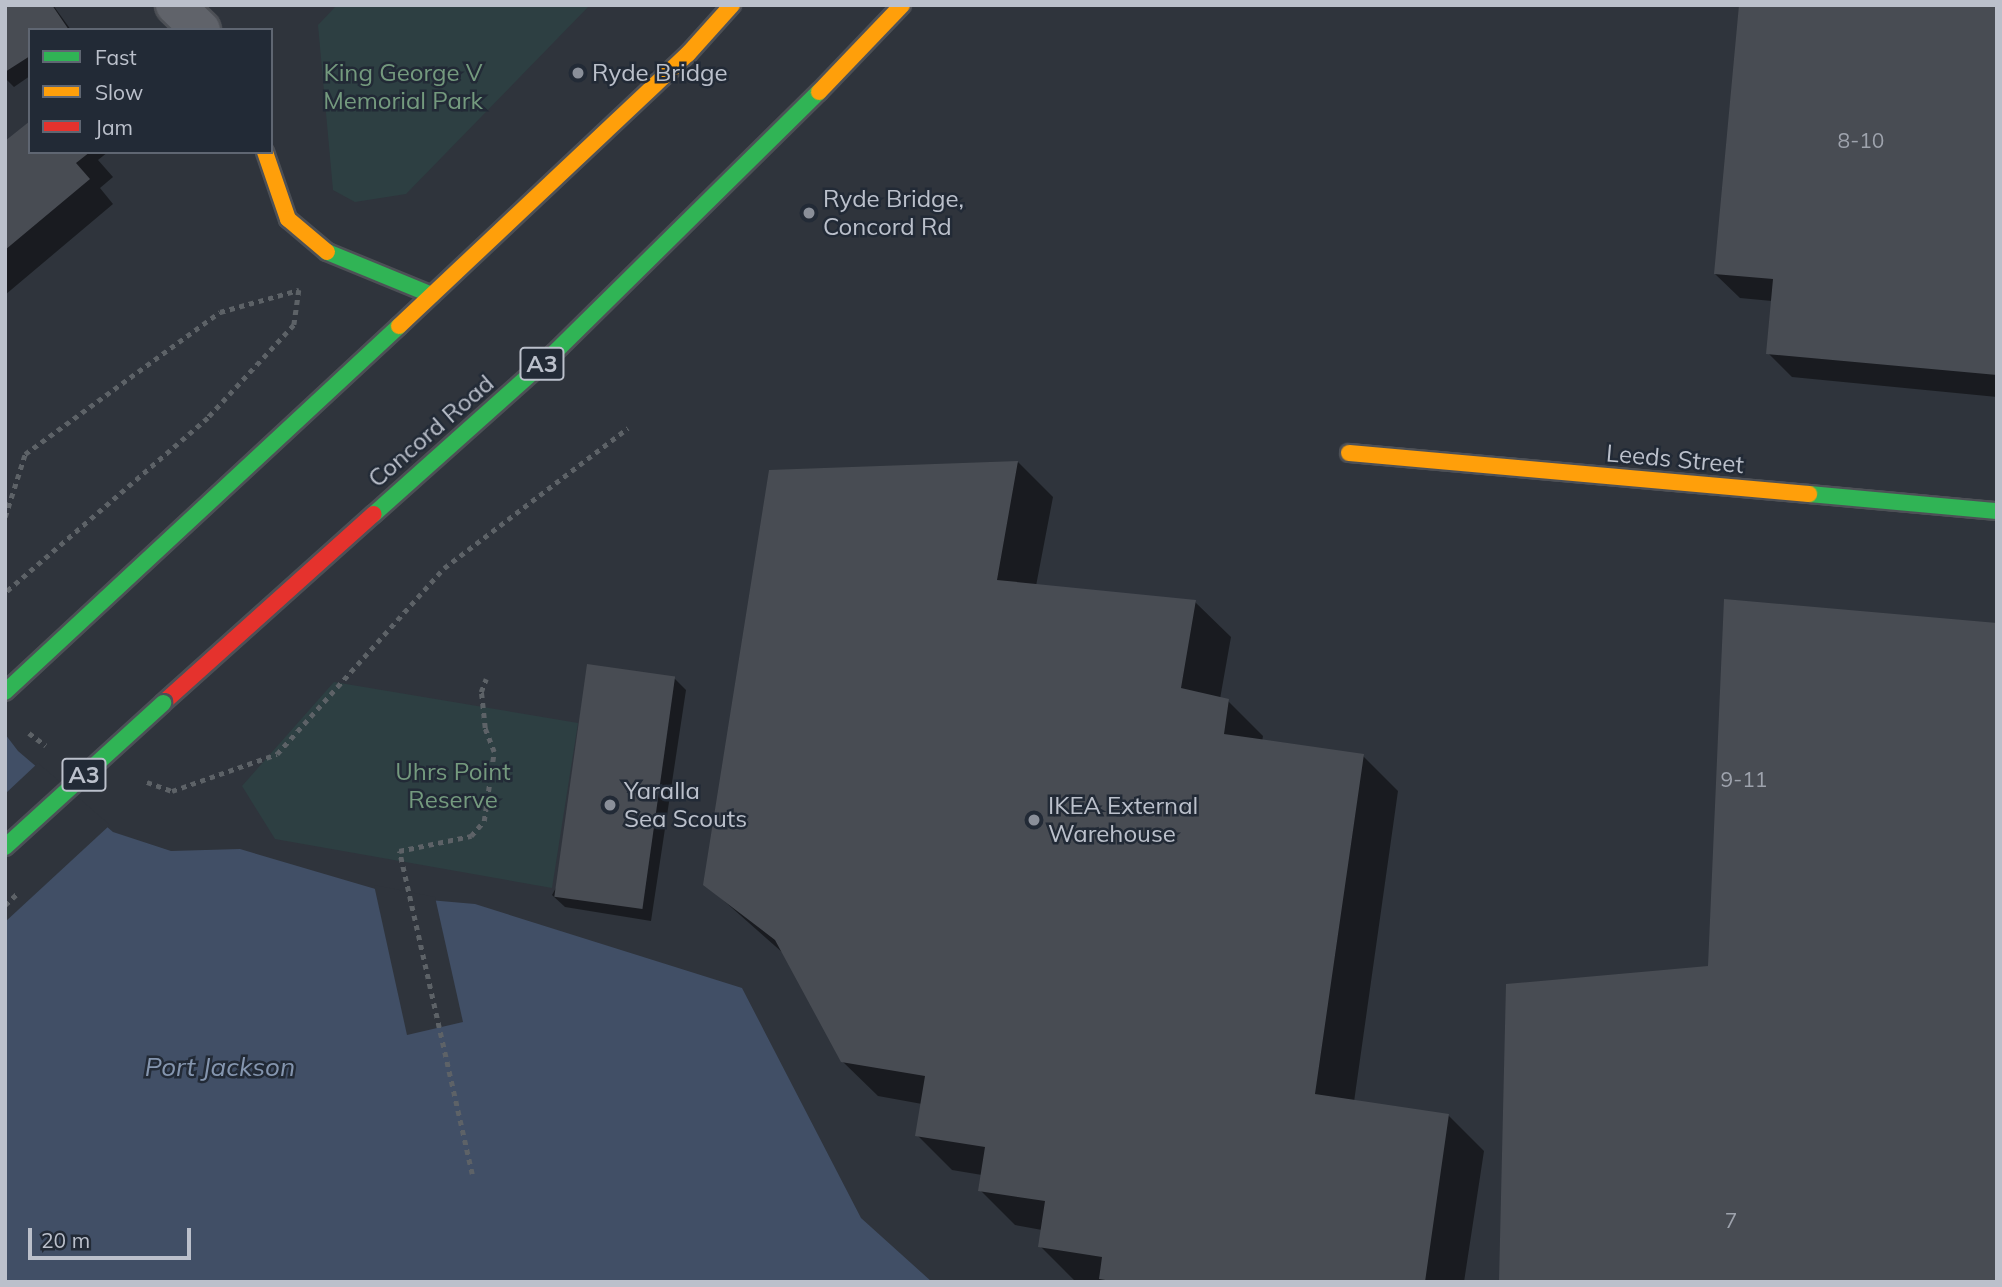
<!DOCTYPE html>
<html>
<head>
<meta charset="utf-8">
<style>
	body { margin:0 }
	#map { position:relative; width:2002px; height:1287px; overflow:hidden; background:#2f343c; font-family:Mulish,sans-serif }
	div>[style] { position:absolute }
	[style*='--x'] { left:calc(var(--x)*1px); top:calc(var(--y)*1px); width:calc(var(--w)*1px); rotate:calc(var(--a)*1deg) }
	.green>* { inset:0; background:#2d3f42 }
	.water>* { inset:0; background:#414f66 }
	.pier>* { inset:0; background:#2f343c }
	.shadow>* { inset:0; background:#0007 }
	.building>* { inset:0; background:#484c53; transform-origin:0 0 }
	.path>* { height:4.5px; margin-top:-2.25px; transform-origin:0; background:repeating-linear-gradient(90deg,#5d6267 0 5px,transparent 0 10px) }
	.roads { filter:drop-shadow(2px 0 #4d5056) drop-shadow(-2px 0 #4d5056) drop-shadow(0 2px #4d5056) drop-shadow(0 -2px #4d5056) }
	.street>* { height:38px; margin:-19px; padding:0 19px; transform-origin:19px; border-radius:19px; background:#60636a }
	.fast>* { height:16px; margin:-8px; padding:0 8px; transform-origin:8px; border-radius:8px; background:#30b455 }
	.slow>* { height:16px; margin:-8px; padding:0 8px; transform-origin:8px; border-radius:8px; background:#ff9f0a }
	.jam>* { height:16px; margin:-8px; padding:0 8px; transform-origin:8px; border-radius:8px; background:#e5322d }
	.path-bridge>* { height:4.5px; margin-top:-2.25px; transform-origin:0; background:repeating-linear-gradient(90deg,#5d6267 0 5px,transparent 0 10px) }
	.bridges { filter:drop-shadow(2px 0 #4c5057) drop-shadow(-2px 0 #4c5057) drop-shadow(0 2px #4c5057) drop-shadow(0 -2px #4c5057) }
	.fast-bridge>* { height:16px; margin:-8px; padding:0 8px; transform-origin:8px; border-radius:8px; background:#30b455 }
	.dots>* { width:19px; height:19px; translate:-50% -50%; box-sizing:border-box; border:4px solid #222a36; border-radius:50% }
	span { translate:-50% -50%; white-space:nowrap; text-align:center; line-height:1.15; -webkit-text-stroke:5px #222a36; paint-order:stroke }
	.number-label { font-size:21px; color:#9ea3ad }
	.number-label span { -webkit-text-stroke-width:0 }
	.shield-label span { padding:2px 5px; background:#222a36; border:2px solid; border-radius:5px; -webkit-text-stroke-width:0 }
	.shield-label { font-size:23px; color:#bbc0cb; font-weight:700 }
	.park-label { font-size:24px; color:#749a7e }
	.poi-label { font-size:24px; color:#bbc0cb }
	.left { translate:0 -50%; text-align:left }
	.street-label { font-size:24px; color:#bbc0cb }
	.water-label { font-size:26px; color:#8596af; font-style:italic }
	.frame { position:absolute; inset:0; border:7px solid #bbc0cb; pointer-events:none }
	.legend { position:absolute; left:28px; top:28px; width:245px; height:126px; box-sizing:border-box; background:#222a36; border:2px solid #5f6672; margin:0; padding:9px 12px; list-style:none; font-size:21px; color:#bbc0cb }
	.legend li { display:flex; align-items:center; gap:14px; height:35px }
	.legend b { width:35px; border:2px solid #5f6672 }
	.scale { position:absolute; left:28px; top:1228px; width:163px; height:32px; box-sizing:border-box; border:4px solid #bbc0cb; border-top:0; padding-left:9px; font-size:21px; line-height:24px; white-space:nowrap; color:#bbc0cb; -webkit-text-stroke:5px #222a36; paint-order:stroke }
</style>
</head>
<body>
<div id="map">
	<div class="green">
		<i style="clip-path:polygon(337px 5px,590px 5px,406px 194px,355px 202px,333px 190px,318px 25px)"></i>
		<i style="clip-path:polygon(334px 682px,578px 723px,552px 888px,275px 839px,242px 786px)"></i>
	</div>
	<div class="water">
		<i style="clip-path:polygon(5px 734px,18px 751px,113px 832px,171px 851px,240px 849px,406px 898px,475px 904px,742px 988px,861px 1218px,932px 1282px,5px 1282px)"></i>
	</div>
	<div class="pier">
		<i style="clip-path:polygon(38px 763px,110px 825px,5px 922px,5px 794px)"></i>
		<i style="clip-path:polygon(374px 885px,435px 897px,463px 1022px,407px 1035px)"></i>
	</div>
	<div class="shadow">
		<i style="clip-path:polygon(5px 5px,53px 5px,71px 30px,30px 30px,30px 76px,14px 87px,5px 78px)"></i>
		<i style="clip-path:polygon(1997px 5px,1997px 397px,1792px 377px,1768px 353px,1772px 301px,1740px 298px,1715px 274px)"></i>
		<i style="clip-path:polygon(5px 144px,30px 152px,108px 152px,98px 160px,113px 177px,100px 188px,113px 204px,5px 295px)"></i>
		<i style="clip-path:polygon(1018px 462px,1053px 497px,1036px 586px,1195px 602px,1231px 637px,1220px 699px,1228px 701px,1263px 736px,1262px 742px,1363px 756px,1398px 791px,1354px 1102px,1448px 1115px,1484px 1151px,1464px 1282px,1075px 1281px,1040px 1246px,1042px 1230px,1015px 1225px,980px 1190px,982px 1175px,952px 1170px,917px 1135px,922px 1104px,878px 1096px,842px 1061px,783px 953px,705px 884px)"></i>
		<i style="clip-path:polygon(674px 678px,686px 690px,651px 921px,565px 907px,552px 895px)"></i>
	</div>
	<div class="building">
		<i style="clip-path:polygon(5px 5px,52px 5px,69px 30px,30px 30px,30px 56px,5px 72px)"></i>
		<i style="clip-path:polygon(1739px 5px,1997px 5px,1997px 375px,1766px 354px,1773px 279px,1714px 274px)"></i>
		<i style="clip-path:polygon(30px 121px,30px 152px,90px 152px,76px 163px,90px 179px,5px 250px,5px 141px)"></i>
		<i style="clip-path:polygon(1018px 461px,997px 580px,1196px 600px,1181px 688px,1229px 699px,1224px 734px,1364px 754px,1315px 1094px,1449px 1114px,1425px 1282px,1118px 1282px,1099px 1279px,1102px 1257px,1038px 1247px,1045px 1201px,978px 1191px,985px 1147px,915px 1136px,925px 1076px,841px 1062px,775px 940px,703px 885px,769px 470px)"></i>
		<i style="clip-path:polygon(1724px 599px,1997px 623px,1997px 1282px,1499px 1282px,1506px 984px,1708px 966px)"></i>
		<i style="left:587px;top:664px;width:89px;height:235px;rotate:8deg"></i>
	</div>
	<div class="path">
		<i style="--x:5;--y:517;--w:66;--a:-72.4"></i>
		<i style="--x:25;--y:454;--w:241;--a:-36.1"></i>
		<i style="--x:220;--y:312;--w:82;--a:-15.6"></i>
		<i style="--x:299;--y:290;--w:35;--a:98"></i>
		<i style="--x:294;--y:325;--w:127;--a:132.8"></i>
		<i style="--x:208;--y:418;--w:268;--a:139.2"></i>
		<i style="--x:29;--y:733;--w:21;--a:37"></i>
		<i style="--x:147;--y:782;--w:27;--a:20"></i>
		<i style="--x:172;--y:791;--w:111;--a:-19.4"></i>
		<i style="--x:277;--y:754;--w:250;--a:-48.1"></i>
		<i style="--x:444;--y:568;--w:231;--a:-37.3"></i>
		<i style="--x:472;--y:1174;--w:331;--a:-102.7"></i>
		<i style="--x:399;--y:851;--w:74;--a:-11.8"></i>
		<i style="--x:471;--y:836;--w:20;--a:-49"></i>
		<i style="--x:484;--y:821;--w:70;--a:-81.8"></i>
		<i style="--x:494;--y:752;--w:26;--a:-111"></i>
		<i style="--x:485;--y:728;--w:36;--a:-96"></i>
		<i style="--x:481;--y:692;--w:14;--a:-69"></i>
	</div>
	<div class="roads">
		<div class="street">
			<i style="--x:175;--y:5;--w:36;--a:44"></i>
		</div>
		<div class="fast">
			<i style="--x:327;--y:252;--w:113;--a:22.3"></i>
			<i style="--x:1809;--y:494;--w:189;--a:5.2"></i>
			<i style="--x:374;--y:514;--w:240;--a:-41.8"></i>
			<i style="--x:553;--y:354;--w:373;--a:-44.6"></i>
			<i style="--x:5;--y:692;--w:538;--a:-42.89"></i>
		</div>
		<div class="slow">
			<i style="--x:819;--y:92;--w:120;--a:-46.3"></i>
			<i style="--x:265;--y:152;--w:71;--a:71.1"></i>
			<i style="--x:288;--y:219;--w:51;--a:40.2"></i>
			<i style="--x:399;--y:326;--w:397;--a:-43.3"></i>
			<i style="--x:688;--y:54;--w:66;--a:-48.1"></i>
			<i style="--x:1349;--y:453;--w:462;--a:5.1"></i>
		</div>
		<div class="jam">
			<i style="--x:163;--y:703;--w:283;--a:-41.9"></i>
		</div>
	</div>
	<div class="path-bridge">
		<i style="--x:5;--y:905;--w:18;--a:-43"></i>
	</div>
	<div class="bridges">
		<div class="fast-bridge">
			<i style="--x:5;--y:847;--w:214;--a:-42.3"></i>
		</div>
	</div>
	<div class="dots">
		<i style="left:578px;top:73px;background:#8a8f99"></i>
		<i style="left:809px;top:213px;background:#8a8f99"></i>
		<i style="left:610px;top:805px;background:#8a8f99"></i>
		<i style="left:1034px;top:820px;background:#8a8f99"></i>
	</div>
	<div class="number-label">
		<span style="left:1861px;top:140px">8-10</span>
		<span style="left:1744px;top:779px">9-11</span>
		<span style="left:1731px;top:1220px">7</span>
	</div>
	<div class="shield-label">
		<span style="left:542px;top:364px">A3</span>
		<span style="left:84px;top:775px">A3</span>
	</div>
	<div class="park-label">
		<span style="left:403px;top:87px">King George V<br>Memorial Park</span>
		<span style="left:453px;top:786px">Uhrs Point<br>Reserve</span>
	</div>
	<div class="poi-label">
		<span class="left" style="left:592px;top:73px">Ryde Bridge</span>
		<span class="left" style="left:823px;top:213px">Ryde Bridge,<br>Concord Rd</span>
		<span class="left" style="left:624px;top:805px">Yaralla<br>Sea Scouts</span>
		<span class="left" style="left:1048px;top:820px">IKEA External<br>Warehouse</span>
	</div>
	<div class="street-label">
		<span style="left:431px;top:431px;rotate:-41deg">Concord Road</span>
		<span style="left:1675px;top:459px;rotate:5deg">Leeds Street</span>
	</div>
	<div class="water-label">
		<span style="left:220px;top:1067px">Port Jackson</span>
	</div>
	<div class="frame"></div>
	<ul class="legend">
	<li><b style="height:9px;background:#30b455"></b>Fast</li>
	<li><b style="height:9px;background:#ff9f0a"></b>Slow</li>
	<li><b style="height:9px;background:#e5322d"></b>Jam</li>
	</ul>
	<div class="scale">20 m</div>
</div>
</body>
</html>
